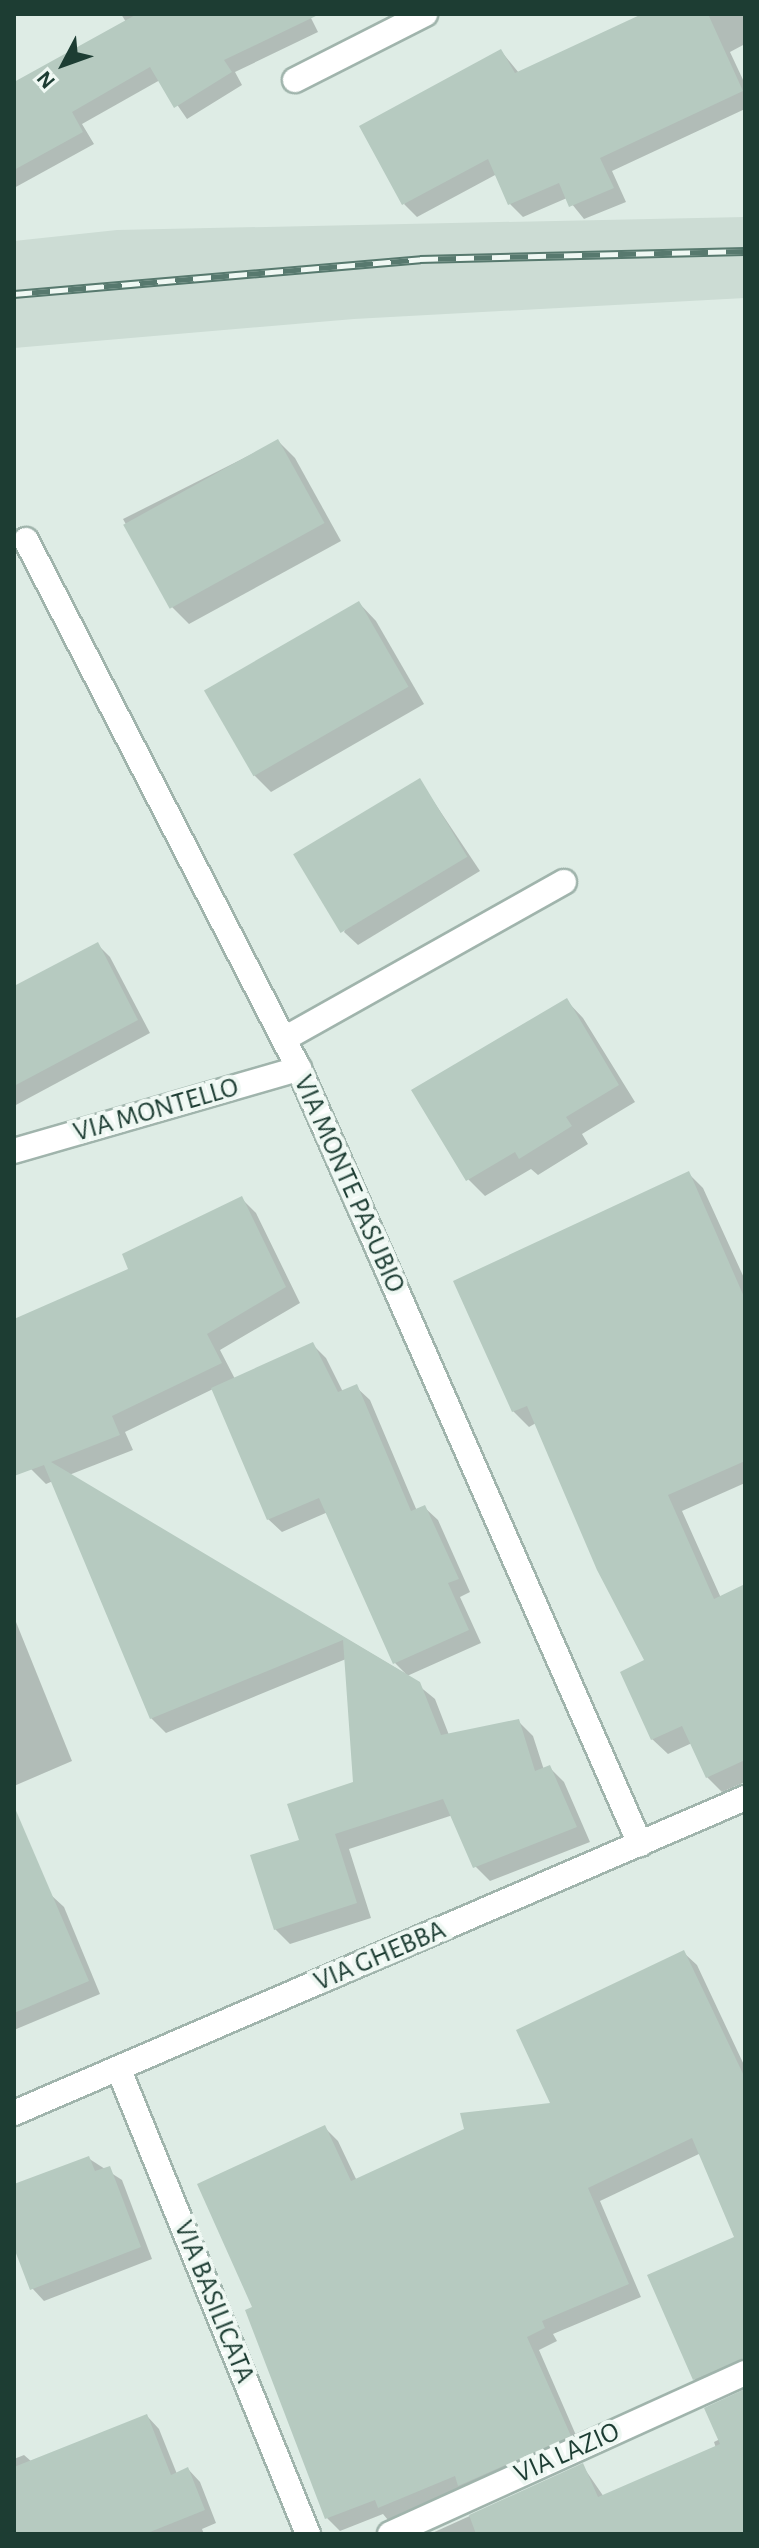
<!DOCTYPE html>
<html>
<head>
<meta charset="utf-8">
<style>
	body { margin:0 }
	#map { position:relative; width:759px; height:2548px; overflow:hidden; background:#deece5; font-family:"Alegreya Sans",sans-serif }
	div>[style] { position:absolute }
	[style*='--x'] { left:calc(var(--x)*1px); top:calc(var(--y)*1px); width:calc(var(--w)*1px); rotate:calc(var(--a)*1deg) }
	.built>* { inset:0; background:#ccdcd4 }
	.shadow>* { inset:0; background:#0003 }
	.building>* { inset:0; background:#b6cac0; transform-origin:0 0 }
	.roads { filter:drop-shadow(2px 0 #a0b4ac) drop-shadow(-2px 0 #a0b4ac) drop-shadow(0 2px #a0b4ac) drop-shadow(0 -2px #a0b4ac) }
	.minor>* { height:24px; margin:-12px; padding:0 12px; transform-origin:12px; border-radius:12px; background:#fff }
	.tertiary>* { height:24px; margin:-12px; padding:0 12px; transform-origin:12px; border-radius:12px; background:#fff }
	.rail>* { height:9px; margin-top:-4.5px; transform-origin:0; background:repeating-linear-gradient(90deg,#eff8f3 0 18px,#57796e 0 36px); box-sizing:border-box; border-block:2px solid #57796e }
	span { translate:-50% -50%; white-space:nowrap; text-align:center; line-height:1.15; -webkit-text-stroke:8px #eff8f3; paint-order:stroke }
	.street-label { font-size:28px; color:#1d3d33 }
	.frame { position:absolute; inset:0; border:16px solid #1d3d33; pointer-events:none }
	.north { position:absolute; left:24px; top:24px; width:80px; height:80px; -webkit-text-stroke:6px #eff8f3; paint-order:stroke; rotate:229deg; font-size:22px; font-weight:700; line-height:32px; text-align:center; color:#1d3d33 }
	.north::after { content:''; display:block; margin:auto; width:28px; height:36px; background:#1d3d33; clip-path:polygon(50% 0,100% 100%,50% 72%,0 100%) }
</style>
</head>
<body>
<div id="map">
	<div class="built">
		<i style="clip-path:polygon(745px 217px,745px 298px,354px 319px,14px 348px,14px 241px,117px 230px)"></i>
	</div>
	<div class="shadow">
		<i style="clip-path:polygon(121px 14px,309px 14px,318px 32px,235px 72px,242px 85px,187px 119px,160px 80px,82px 124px,94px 144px,14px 188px,14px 84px,126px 22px)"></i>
		<i style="clip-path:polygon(647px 14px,745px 14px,745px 44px,730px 52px,745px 84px,745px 109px,612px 171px,626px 202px,584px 219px,567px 198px,523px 217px,510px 204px,497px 174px,417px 217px,404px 204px,501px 51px,519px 73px)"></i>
		<i style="clip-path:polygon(278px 441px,295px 458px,341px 541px,189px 624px,172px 607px,123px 519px)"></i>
		<i style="clip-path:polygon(359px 603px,376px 621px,424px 704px,271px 792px,254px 775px)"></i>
		<i style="clip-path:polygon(420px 781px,480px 871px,358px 945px,344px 932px)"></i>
		<i style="clip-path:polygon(97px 944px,110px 957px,150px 1033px,14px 1106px,14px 988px)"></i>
		<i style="clip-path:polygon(566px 1000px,583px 1018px,635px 1102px,582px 1134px,588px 1144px,538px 1175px,531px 1169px,485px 1196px,468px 1179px)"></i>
		<i style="clip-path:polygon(688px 1173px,703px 1188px,745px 1280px,745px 1483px,682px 1511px,721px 1598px,745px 1589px,745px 1782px,722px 1792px,707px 1777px,692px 1743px,668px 1754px,652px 1739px,647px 1661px,536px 1423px,529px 1427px,513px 1411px)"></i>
		<i style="clip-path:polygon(evenodd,241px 1198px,256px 1213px,300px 1303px,220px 1350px,235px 1379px,313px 1345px,326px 1358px,343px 1392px,356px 1387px,370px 1400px,417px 1511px,424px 1507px,438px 1520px,470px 1592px,460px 1597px,481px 1643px,407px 1676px,435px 1699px,449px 1735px,518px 1721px,533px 1736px,544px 1770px,549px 1767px,564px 1782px,590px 1842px,490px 1881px,475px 1866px,453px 1815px,349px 1849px,371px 1918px,290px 1944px,275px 1929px,302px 1841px,355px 1784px,346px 1659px,166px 1733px,151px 1718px,53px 1481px,46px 1484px,31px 1469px,14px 1430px,14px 1321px,131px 1270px,241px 1198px,213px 1389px,268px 1519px,282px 1532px,328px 1512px,395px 1663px,406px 1674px,69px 1475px,133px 1450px,125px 1432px,213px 1389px)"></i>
		<i style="clip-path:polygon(14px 1617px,72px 1761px,14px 1786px)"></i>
		<i style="clip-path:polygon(51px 1895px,64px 1907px,100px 1994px,14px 2030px,14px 1910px)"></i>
		<i style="clip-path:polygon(684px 1953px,697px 1965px,745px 2067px,745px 2375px,707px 2392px,694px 2379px,737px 2238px,701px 2153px,600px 2201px,641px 2297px,553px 2334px,557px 2341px,539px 2350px,582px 2449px,398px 2532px,383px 2514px,340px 2531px,327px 2518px,255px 2308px,325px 2128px,338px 2141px,357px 2181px,553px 2104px)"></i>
		<i style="clip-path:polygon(88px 2158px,122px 2180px,152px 2259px,44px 2301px,32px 2288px,14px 2242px,14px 2186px)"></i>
		<i style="clip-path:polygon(745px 2391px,745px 2534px,430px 2534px,582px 2465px,604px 2497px,716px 2448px,714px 2442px,720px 2439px)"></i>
		<i style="clip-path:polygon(147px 2416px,159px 2429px,177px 2474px,188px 2469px,200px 2482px,216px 2523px,202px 2529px,204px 2534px,14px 2534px,14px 2459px,24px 2455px,32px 2462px)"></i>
	</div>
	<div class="building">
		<i style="clip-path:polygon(137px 14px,320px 14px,224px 60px,232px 72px,174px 108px,150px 67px,72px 112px,83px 132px,14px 170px,14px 82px)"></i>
		<i style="clip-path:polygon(642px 14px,708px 14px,743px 91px,600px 158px,614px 188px,569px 207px,559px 183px,508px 205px,488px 159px,402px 205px,359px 126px,501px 49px,515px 73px)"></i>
		<i style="left:278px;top:439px;width:96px;height:177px;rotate:61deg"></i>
		<i style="left:359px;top:601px;width:99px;height:179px;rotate:60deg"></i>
		<i style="left:420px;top:778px;width:92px;height:148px;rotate:59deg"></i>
		<i style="clip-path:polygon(98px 942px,138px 1020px,14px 1086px,14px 986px)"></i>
		<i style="clip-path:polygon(567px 998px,619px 1085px,566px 1117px,572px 1126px,519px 1159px,515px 1152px,466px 1181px,411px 1090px)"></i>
		<i style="clip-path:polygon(689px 1171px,745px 1299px,745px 1461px,668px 1495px,714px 1599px,745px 1584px,745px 1760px,706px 1778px,682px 1726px,651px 1740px,620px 1672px,644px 1660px,597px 1570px,527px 1406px,512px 1412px,453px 1281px)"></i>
		<i style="clip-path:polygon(242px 1196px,286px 1287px,207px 1334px,222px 1363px,112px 1416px,120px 1435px,51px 1462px,420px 1682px,441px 1735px,519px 1719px,535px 1771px,550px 1765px,577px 1827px,473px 1868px,443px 1799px,335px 1834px,357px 1903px,274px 1930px,250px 1855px,299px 1840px,287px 1804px,353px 1782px,343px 1640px,150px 1719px,44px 1465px,14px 1476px,14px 1319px,128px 1269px,122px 1254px)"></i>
		<i style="clip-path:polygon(313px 1342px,338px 1392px,357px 1384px,411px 1511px,425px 1505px,459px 1579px,448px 1583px,469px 1630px,393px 1664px,319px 1498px,267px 1520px,211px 1388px)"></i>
		<i style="clip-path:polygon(14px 1806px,89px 1981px,14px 2013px)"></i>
		<i style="clip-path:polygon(684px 1950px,745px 2078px,745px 2358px,693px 2380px,647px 2275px,734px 2237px,692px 2138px,588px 2188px,629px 2284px,542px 2321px,545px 2328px,527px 2337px,571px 2436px,458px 2486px,455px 2476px,378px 2508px,375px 2500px,325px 2519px,245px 2310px,252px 2307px,197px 2184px,325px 2125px,351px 2181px,464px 2129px,460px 2113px,550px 2103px,516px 2030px)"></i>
		<i style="clip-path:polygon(89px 2156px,95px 2171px,110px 2166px,141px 2247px,30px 2290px,14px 2248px,14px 2184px)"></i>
		<i style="clip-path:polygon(745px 2389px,745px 2534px,476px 2534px,469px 2515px,583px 2463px,598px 2497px,720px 2444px,704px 2408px)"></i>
		<i style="clip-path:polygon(147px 2414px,171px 2475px,188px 2467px,205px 2510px,145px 2534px,14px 2534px,14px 2467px)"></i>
	</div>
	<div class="roads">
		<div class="minor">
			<i style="--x:295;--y:80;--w:146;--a:-26.9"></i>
			<i style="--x:26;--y:540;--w:595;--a:62.7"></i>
			<i style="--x:299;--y:1069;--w:847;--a:66.25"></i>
			<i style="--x:284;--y:1039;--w:321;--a:-29.3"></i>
			<i style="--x:14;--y:1151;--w:297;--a:-16.1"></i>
			<i style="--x:119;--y:2070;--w:501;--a:67.84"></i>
			<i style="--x:390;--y:2534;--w:390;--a:-24.4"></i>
		</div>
		<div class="tertiary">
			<i style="--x:14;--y:2113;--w:796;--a:-23.31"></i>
		</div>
	</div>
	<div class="rail">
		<i style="--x:14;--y:294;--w:408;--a:-4.9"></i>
		<i style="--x:420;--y:259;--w:325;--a:-1.4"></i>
	</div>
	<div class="street-label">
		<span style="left:156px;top:1110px;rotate:-16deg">VIA MONTELLO</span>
		<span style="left:349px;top:1184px;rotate:66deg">VIA MONTE PASUBIO</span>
		<span style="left:380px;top:1956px;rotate:-23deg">VIA GHEBBA</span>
		<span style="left:214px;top:2302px;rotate:68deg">VIA BASILICATA</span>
		<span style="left:567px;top:2453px;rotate:-24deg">VIA LAZIO</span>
	</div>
	<div class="frame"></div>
	<div class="north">N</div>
</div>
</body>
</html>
